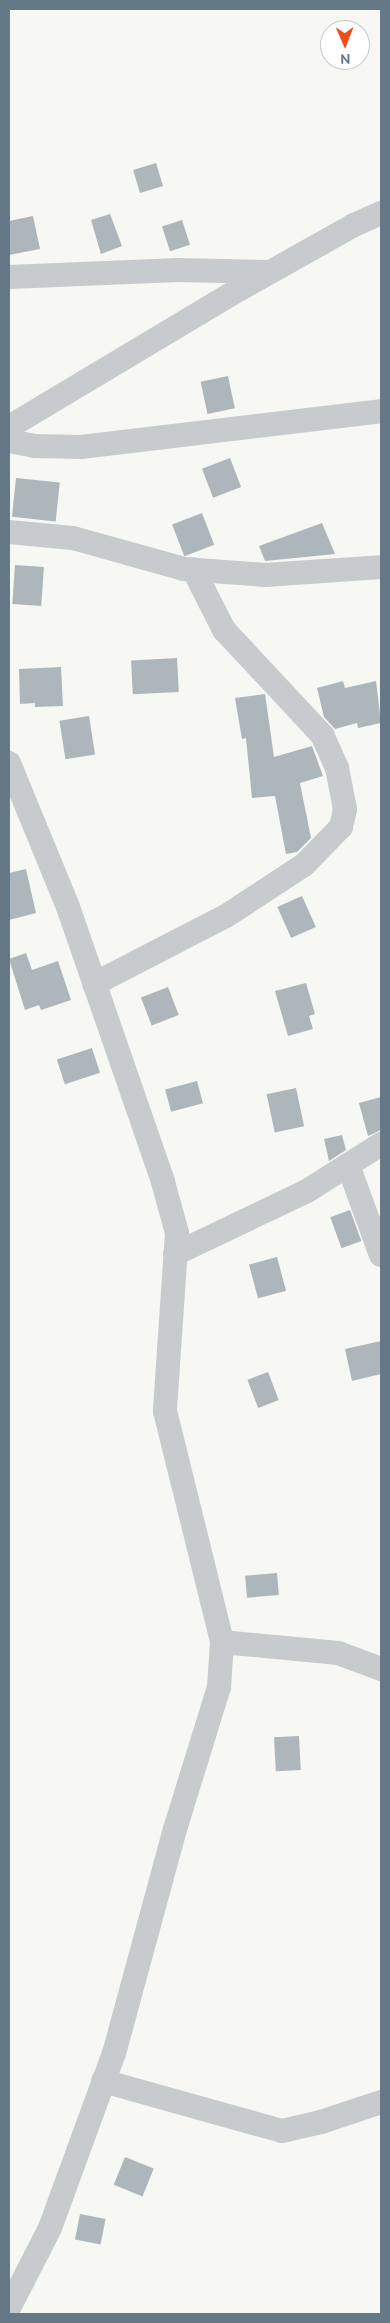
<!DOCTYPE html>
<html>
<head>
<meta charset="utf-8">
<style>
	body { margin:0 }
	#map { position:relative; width:390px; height:2323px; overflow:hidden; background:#f7f7f4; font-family:Ubuntu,sans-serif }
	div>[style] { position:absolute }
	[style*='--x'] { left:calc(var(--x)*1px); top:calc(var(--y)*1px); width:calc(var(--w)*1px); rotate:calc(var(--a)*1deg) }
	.building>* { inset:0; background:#adb6bb; transform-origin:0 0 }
	.minor>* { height:24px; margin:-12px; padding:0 12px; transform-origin:12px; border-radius:12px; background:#c7cbce }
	span { translate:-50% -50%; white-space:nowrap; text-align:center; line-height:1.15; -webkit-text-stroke:5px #fff; paint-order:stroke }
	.frame { position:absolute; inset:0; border:10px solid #647887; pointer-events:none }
	.north { position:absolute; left:320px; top:20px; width:50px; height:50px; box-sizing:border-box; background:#fff; border:1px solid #c1c9cf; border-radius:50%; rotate:179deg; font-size:14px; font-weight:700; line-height:20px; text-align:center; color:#647887 }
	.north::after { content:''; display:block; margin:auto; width:18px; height:22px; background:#f04c1c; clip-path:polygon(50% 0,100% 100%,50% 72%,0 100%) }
</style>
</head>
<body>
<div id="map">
	<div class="building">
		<i style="left:156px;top:163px;width:24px;height:24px;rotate:73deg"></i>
		<i style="clip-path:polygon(110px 214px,122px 246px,101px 254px,91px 220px)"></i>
		<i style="clip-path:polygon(33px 216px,40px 249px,9px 255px,9px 221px)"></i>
		<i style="left:182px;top:220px;width:26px;height:21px;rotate:72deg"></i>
		<i style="left:228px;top:376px;width:33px;height:28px;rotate:78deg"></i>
		<i style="left:230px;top:458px;width:31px;height:30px;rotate:69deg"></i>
		<i style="left:16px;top:478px;width:44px;height:39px;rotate:6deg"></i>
		<i style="left:202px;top:513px;width:34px;height:32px;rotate:69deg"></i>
		<i style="clip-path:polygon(322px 523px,335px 554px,265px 561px,259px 546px)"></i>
		<i style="left:15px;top:565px;width:29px;height:39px;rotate:4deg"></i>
		<i style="left:177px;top:658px;width:34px;height:46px;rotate:87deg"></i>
		<i style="clip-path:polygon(61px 667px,63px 706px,35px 707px,35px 703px,20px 704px,19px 669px)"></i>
		<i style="clip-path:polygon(343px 681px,345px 688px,376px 681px,381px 723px,358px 728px,357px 723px,335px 729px,324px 717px,317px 688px)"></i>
		<i style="clip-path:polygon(265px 694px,274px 757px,312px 746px,323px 776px,300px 783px,311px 838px,297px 852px,286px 854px,275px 796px,252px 798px,246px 738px,242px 739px,235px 698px)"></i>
		<i style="left:89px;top:716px;width:39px;height:30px;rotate:81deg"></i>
		<i style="clip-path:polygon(26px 869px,36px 913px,9px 920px,9px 873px)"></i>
		<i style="left:302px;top:896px;width:34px;height:27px;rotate:66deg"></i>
		<i style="clip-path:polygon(26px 953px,32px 970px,58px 961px,71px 1000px,41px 1010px,39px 1005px,25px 1010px,9px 959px)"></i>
		<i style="clip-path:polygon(306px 983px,315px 1014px,309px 1016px,313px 1029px,288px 1036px,275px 991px)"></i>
		<i style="left:168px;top:987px;width:30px;height:29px;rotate:69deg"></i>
		<i style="left:92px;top:1048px;width:26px;height:37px;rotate:72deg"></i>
		<i style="left:197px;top:1081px;width:23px;height:33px;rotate:75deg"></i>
		<i style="left:296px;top:1088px;width:39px;height:30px;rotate:78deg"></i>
		<i style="clip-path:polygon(381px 1097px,381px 1130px,368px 1136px,359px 1103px)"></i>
		<i style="clip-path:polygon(342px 1135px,346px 1150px,329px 1161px,324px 1139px)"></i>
		<i style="left:350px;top:1210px;width:33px;height:21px;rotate:70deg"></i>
		<i style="left:277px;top:1257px;width:35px;height:29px;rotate:75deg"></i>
		<i style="clip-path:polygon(381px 1341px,381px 1374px,352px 1381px,345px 1349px)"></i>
		<i style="left:268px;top:1372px;width:30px;height:22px;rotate:69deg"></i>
		<i style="left:277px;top:1573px;width:22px;height:32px;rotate:85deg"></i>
		<i style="left:299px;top:1736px;width:34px;height:25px;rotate:87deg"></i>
		<i style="left:125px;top:2157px;width:31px;height:30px;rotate:22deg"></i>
		<i style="left:80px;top:2214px;width:26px;height:26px;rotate:11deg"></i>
	</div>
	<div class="minor">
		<i style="--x:9;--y:277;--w:169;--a:-2.4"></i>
		<i style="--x:178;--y:270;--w:90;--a:1.3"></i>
		<i style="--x:9;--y:427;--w:269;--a:-30.9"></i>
		<i style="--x:240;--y:289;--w:131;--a:-29.3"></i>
		<i style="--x:354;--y:225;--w:30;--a:-24"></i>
		<i style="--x:9;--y:441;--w:25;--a:11"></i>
		<i style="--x:34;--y:446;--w:47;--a:1.2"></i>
		<i style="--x:81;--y:447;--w:302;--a:-6.8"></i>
		<i style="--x:9;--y:532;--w:64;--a:5.4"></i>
		<i style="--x:73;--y:538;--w:115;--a:15.6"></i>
		<i style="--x:184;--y:569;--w:81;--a:4.2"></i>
		<i style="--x:265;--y:575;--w:116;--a:-3.9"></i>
		<i style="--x:9;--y:763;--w:156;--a:67.7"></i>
		<i style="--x:68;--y:907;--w:291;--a:70.9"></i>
		<i style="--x:163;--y:1182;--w:53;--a:74.6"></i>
		<i style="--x:177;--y:1233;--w:178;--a:93.9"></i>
		<i style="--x:165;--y:1411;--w:238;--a:76.1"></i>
		<i style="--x:222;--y:1642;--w:45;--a:93.8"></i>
		<i style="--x:219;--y:1687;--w:149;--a:107.2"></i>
		<i style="--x:175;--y:1829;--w:232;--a:105.2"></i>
		<i style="--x:114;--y:2053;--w:186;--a:110.1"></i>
		<i style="--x:50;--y:2228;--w:90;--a:117.1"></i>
		<i style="--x:94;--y:984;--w:148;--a:-27.3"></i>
		<i style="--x:226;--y:916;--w:93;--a:-33.2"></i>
		<i style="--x:304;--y:865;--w:53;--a:-45.8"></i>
		<i style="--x:341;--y:827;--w:18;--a:-77"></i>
		<i style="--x:345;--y:809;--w:42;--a:-101"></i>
		<i style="--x:337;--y:768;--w:35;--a:-114"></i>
		<i style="--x:323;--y:736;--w:145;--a:-133"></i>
		<i style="--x:224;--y:630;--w:68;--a:-116.9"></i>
		<i style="--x:348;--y:1165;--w:96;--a:69.9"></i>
		<i style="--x:175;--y:1254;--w:146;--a:-25.5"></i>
		<i style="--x:307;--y:1191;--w:88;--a:-32.4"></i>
		<i style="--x:222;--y:1642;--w:117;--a:5.4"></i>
		<i style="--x:338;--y:1653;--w:46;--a:20.4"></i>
		<i style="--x:103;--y:2081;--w:186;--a:15.6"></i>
		<i style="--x:282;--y:2131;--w:40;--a:-13"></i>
		<i style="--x:321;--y:2122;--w:63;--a:-18.4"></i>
	</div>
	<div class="frame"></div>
	<div class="north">N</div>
</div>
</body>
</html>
